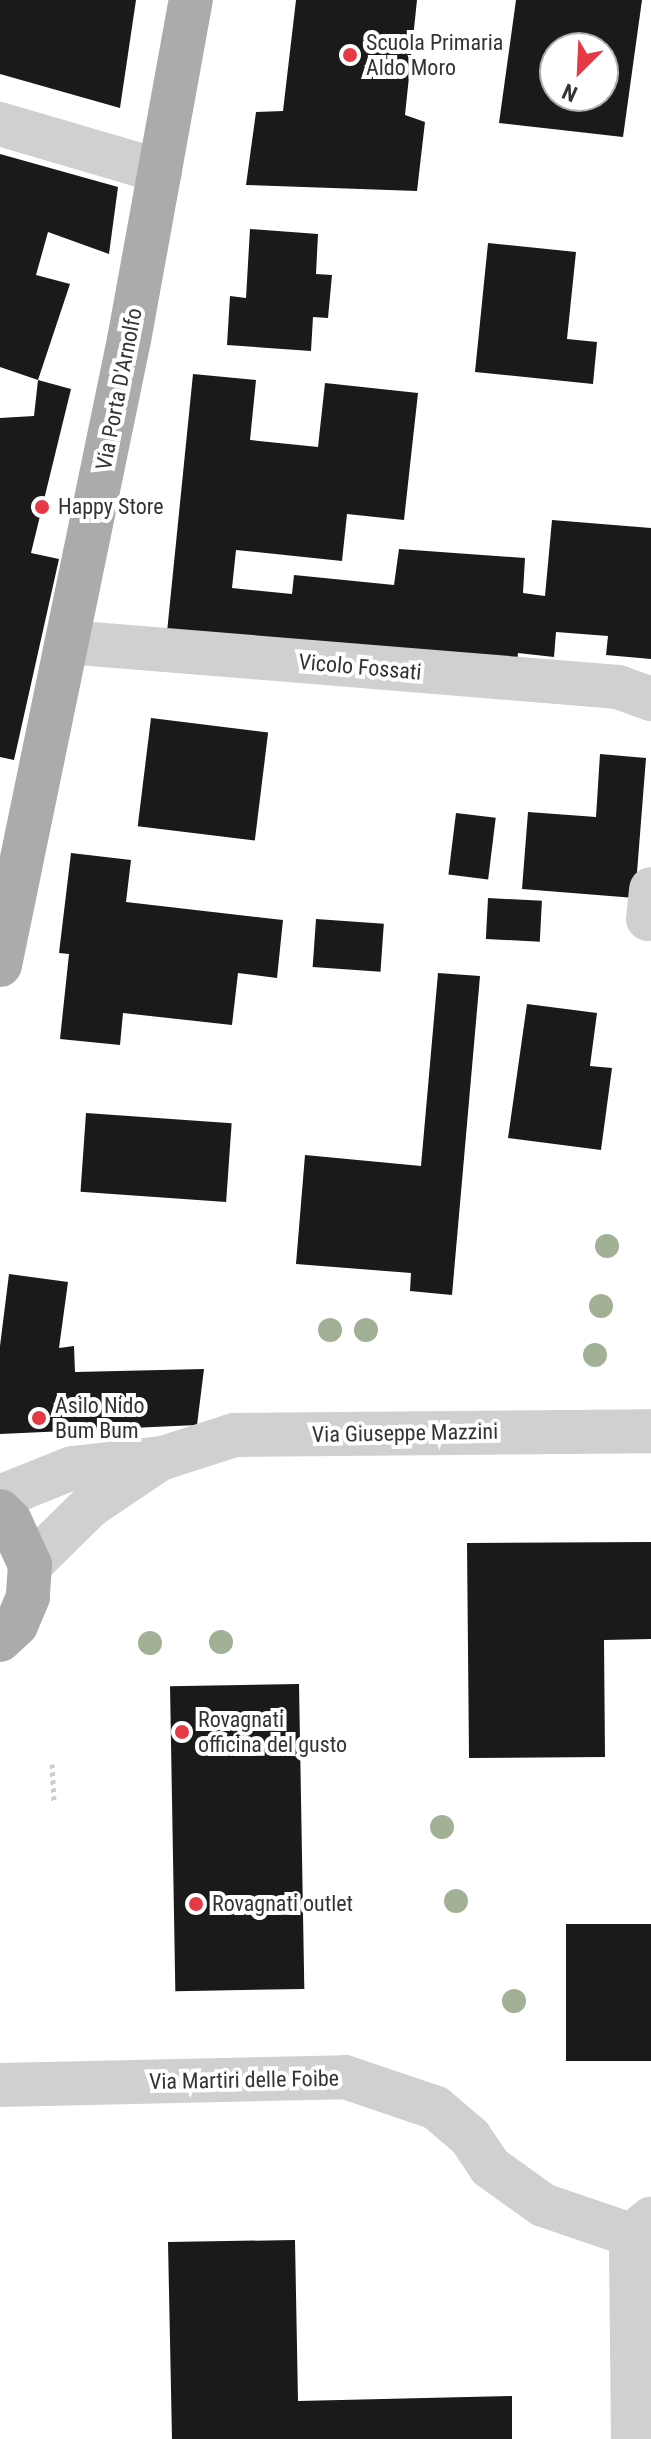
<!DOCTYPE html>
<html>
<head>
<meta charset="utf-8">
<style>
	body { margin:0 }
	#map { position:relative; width:651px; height:2439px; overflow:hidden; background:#fff; font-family:"Roboto Condensed",sans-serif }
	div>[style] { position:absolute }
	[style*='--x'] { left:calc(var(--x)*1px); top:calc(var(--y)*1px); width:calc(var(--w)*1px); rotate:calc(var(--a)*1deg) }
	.building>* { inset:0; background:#1a1a1a; transform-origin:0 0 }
	.path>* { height:5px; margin-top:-2.5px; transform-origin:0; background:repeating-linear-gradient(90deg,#cdcdcd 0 4px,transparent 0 8px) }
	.minor>* { height:44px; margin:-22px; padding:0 22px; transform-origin:22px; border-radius:22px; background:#d0d0d0 }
	.major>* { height:44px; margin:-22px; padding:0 22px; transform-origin:22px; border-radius:22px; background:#ababab }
	.trees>* { width:24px; height:24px; margin:-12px; border-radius:50%; background:#a2b095 }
	.dots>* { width:22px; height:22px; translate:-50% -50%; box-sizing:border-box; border:4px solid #fff; border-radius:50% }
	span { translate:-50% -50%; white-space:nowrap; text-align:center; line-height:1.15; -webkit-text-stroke:8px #fff; paint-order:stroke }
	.poi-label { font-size:22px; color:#333 }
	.left { translate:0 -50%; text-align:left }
	.street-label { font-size:22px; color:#333 }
	.north { position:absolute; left:539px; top:32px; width:80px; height:80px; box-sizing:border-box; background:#fff; border:2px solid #adadad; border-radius:50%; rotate:204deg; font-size:22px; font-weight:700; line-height:32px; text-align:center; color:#333 }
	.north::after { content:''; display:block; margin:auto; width:28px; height:36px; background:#e63946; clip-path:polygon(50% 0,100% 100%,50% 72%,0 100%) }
</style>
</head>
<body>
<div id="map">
	<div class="building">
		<i style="clip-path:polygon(0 0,136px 0,120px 108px,0 74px)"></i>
		<i style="clip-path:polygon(296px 0,417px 0,405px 115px,425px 122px,417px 191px,246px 185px,256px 112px,283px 111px)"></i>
		<i style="clip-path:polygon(evenodd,516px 0,642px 0,623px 137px,499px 123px,516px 0,555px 48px,603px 48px,603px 96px,555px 96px,555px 48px)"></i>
		<i style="clip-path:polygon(0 154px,118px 187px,109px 254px,48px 232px,36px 275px,70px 284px,38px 380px,0 367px)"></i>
		<i style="clip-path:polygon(250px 229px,318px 234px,316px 274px,332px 275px,328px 318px,313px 317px,311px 351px,227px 345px,230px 296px,246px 298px)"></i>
		<i style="clip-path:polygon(488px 243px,576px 252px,567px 339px,597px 342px,593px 384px,475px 372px)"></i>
		<i style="clip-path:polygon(193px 374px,256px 380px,250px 440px,318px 447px,325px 383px,418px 393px,404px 520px,347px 514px,342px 561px,236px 550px,232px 588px,292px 594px,294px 575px,394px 585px,399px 549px,525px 558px,523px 593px,545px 596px,552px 520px,651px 528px,651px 659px,606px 655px,608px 636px,556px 632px,554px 657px,518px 653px,516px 672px,166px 642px)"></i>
		<i style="clip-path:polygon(38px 380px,71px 389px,31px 553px,59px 559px,14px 760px,0 757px,0 418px,34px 416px)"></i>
		<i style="left:151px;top:718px;width:118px;height:109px;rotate:7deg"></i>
		<i style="clip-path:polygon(600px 754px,646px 758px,635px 898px,522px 889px,528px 812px,596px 817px)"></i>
		<i style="left:456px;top:813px;width:40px;height:62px;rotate:7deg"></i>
		<i style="clip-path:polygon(71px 853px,131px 860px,126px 902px,283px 920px,277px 978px,238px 973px,232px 1025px,123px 1013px,120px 1045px,60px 1039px,69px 954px,59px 953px)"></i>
		<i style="left:488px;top:898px;width:54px;height:41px;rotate:3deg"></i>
		<i style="left:316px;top:919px;width:68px;height:48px;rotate:4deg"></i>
		<i style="clip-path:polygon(438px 973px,480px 976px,452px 1295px,410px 1291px,411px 1273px,296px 1264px,305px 1155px,421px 1166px)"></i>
		<i style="clip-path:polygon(527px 1004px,597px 1013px,590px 1066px,612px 1068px,601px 1150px,508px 1138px)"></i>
		<i style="left:86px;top:1113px;width:146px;height:79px;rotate:4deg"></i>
		<i style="clip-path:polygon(9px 1274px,68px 1282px,59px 1348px,74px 1346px,75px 1372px,204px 1369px,197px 1425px,0 1434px,0 1346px)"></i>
		<i style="clip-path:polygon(651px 1542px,651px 1639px,604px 1640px,605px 1757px,469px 1758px,467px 1543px)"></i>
		<i style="left:299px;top:1684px;width:305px;height:129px;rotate:89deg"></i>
		<i style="left:651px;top:1924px;width:137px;height:85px;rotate:90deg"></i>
		<i style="clip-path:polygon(295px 2240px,298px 2401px,512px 2396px,512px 2439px,172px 2439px,168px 2242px)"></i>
	</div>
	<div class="path">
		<i style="--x:52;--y:1764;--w:39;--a:87"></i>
	</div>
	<div class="minor">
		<i style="--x:0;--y:124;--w:167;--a:16.4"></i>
		<i style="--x:67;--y:642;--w:553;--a:4.67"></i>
		<i style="--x:618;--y:687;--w:35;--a:20"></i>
		<i style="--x:648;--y:919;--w:30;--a:-84"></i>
		<i style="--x:0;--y:1497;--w:78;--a:-21.9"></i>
		<i style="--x:72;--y:1468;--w:92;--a:-6.3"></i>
		<i style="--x:163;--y:1458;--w:75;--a:-17.9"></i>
		<i style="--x:234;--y:1435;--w:417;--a:-0.5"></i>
		<i style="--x:30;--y:1565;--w:84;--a:-44.5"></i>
		<i style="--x:90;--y:1506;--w:81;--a:-33.9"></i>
		<i style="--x:0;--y:2085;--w:345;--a:-1.3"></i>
		<i style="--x:345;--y:2077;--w:96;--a:18.8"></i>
		<i style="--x:436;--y:2108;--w:45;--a:40.5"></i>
		<i style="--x:470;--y:2137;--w:36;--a:56"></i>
		<i style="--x:490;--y:2167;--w:65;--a:35.6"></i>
		<i style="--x:543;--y:2205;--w:93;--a:18.8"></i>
		<i style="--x:633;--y:2439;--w:204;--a:-90.6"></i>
		<i style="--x:631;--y:2235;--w:26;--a:-39"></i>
	</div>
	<div class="major">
		<i style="--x:0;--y:965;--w:638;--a:-78.34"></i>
		<i style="--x:129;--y:340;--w:346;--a:-79.7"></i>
		<i style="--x:0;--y:1511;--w:14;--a:45"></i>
		<i style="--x:10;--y:1521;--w:48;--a:65.6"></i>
		<i style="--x:30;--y:1565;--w:32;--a:94"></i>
		<i style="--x:28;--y:1597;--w:30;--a:113"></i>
		<i style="--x:16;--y:1625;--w:22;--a:137"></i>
	</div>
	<div class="trees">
		<i style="left:607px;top:1246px"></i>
		<i style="left:601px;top:1306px"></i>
		<i style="left:330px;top:1330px"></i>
		<i style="left:366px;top:1330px"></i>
		<i style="left:595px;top:1355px"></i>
		<i style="left:221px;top:1642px"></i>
		<i style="left:150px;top:1643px"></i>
		<i style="left:442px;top:1827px"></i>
		<i style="left:456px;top:1901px"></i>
		<i style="left:514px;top:2001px"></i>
	</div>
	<div class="dots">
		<i style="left:350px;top:55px;background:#e63946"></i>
		<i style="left:42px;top:507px;background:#e63946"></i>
		<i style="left:39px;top:1418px;background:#e63946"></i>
		<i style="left:182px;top:1732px;background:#e63946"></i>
		<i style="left:196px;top:1904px;background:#e63946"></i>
	</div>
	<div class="poi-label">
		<span class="left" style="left:366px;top:55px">Scuola Primaria<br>Aldo Moro</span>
		<span class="left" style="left:58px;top:507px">Happy Store</span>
		<span class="left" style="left:55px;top:1418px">Asilo Nido<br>Bum Bum</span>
		<span class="left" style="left:198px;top:1732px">Rovagnati<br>officina del gusto</span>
		<span class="left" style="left:212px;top:1904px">Rovagnati outlet</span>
	</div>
	<div class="street-label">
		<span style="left:119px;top:389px;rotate:-79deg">Via Porta D'Arnolfo</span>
		<span style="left:360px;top:667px;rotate:5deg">Vicolo Fossati</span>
		<span style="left:405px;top:1433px;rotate:-1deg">Via Giuseppe Mazzini</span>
		<span style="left:244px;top:2080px;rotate:-1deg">Via Martiri delle Foibe</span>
	</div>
	<div class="north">N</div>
</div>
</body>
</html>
